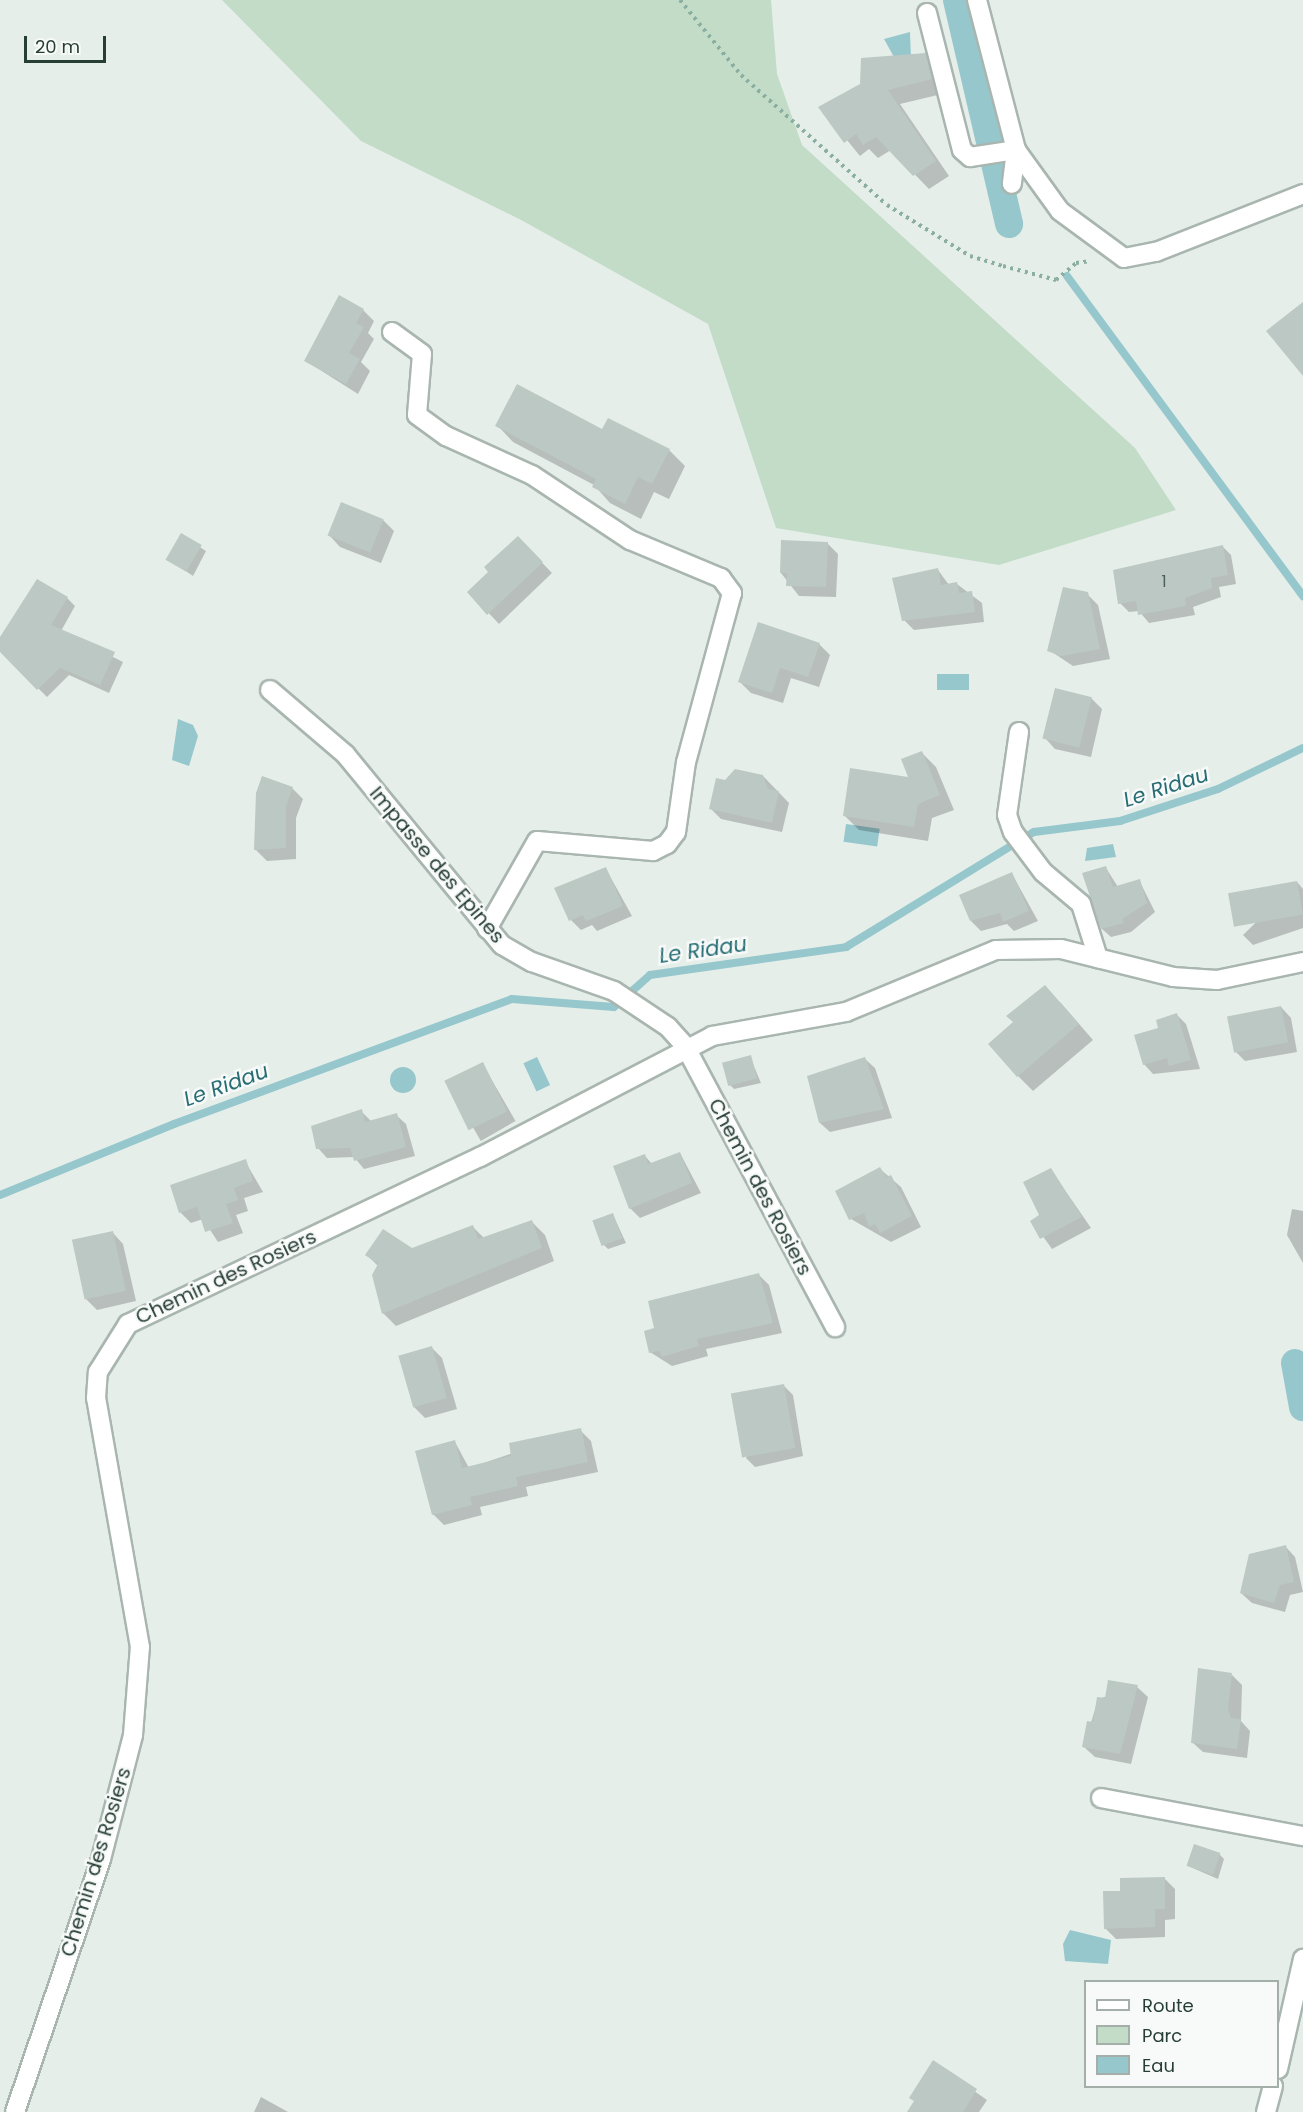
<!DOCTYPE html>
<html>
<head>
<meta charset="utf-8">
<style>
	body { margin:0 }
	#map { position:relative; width:1303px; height:2112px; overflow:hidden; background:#e6eeea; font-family:Poppins,sans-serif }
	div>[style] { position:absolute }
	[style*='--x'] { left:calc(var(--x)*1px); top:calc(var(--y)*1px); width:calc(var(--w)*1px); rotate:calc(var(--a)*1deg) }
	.green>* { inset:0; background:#c2dcc7 }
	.water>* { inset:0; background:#95c7cc; transform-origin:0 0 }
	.round { border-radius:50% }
	.shadow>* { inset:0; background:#0003; transform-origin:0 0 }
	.stream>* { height:8px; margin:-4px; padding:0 4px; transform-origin:4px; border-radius:4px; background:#95c7cc }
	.canal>* { height:28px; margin:-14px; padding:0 14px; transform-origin:14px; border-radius:14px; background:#95c7cc }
	.building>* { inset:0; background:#bcc8c3; transform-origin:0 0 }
	.path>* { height:4px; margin-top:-2px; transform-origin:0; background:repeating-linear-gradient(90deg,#8aaea0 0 3px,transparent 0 7.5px) }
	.roads { filter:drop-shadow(2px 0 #a9b6b0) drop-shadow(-2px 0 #a9b6b0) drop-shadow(0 2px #a9b6b0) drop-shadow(0 -2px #a9b6b0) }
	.minor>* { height:18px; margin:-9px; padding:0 9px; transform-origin:9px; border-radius:9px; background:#fff }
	span { translate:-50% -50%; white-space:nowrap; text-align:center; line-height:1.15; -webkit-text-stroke:5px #f7faf8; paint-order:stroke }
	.number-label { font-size:16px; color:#4c6059 }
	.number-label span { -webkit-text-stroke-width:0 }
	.street-label { font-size:20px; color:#273e36 }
	.water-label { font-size:21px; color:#276d74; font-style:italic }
	.legend { position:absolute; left:1084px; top:1980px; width:195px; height:108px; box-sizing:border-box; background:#f7faf8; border:2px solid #a4afaa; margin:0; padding:8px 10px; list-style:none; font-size:18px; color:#273e36 }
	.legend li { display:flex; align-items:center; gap:12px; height:30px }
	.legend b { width:30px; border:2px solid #a4afaa }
	.scale { position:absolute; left:24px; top:36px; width:82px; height:27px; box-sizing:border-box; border:3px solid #273e36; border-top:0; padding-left:8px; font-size:18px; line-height:21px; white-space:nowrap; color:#273e36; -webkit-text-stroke:4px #f7faf8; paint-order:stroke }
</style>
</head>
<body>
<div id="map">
	<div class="green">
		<i style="clip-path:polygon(222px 0,771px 0,777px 74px,802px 145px,1135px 448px,1176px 510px,999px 565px,776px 528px,708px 324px,523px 221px,361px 141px)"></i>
	</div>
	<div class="water">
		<i style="clip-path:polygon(910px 32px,911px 58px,894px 57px,884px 39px)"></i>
		<i style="left:937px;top:674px;width:32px;height:16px"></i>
		<i style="clip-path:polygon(178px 719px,193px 725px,198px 736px,189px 766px,172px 760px)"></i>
		<i style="left:846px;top:824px;width:34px;height:18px;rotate:8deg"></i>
		<i style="clip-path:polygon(1113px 844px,1116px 857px,1085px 861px,1087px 848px)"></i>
		<i style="left:537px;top:1057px;width:31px;height:15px;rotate:65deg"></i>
		<i class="round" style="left:390px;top:1067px;width:26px;height:26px"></i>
		<i style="clip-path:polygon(1070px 1930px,1111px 1940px,1108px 1964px,1065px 1961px,1063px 1944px)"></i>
	</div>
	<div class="shadow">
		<i style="clip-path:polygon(925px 55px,940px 69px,946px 93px,900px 104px,949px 176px,929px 189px,891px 150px,878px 158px,869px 149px,860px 156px,820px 107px)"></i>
		<i style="clip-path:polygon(363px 310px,374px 321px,368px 333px,374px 339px,361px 362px,370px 371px,358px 394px,306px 361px)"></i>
		<i style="clip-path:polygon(497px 425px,603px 431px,669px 450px,685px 466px,669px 499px,654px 492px,641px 519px,610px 503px,594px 485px,513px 442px)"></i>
		<i style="clip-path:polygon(383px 520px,394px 531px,381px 563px,340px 547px,330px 536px)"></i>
		<i style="clip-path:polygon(181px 535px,206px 551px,193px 576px,168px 559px)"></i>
		<i style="clip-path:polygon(827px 543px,838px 554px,836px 597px,799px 596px,781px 573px)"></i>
		<i style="clip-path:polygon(1222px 546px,1231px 555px,1236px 584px,1219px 587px,1221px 597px,1193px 607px,1195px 615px,1149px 623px,1139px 611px,1129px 612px,1120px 603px)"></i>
		<i style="clip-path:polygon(528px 548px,552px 573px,499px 624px,469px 592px)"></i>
		<i style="clip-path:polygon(938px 570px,949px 585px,957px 584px,982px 603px,984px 622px,914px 630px,904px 620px)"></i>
		<i style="clip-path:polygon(1087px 594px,1098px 605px,1110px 659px,1073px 666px,1049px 650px)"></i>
		<i style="clip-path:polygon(67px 598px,75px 606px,61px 631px,123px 662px,109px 693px,69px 675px,47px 697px,0 650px,0 640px)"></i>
		<i style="clip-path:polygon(819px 644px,830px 655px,819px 687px,791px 678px,783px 703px,751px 693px,740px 682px)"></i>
		<i style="clip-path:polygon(1091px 698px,1102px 709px,1091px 757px,1055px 749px,1045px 738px)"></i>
		<i style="clip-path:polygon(921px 752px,936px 767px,954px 810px,932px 818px,928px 841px,859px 830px,845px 816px,910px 778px)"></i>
		<i style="clip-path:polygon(763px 776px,789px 803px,782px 832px,721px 819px,711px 809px,726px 781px)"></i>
		<i style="clip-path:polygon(292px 788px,303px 799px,296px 818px,296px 859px,267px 861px,256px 850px,257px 794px)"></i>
		<i style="clip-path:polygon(1106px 868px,1118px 887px,1139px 880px,1155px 912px,1131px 932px,1111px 937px,1102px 929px)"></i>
		<i style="clip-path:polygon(606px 869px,632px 916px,597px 931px,592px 925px,581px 930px,571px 920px)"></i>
		<i style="clip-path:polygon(1012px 874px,1038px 921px,1014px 931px,1007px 924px,981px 931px,971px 921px)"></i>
		<i style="clip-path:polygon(1297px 882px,1303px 889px,1303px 928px,1253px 945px,1243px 935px)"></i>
		<i style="clip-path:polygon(1060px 1002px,1093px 1040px,1033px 1091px,1018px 1076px,1015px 1023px)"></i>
		<i style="clip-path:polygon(1281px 1007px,1291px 1018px,1297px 1052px,1245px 1061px,1235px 1051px)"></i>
		<i style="clip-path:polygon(1176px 1014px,1186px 1024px,1200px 1069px,1153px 1074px,1144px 1064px,1160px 1029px)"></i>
		<i style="clip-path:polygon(750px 1057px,761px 1083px,734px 1089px,729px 1084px)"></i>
		<i style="clip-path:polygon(865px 1059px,875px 1068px,892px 1118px,830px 1132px,820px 1123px)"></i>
		<i style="left:482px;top:1063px;width:67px;height:40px;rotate:60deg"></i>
		<i style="clip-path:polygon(361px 1111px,371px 1121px,396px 1115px,406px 1124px,415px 1156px,364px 1169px,354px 1157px,327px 1158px,318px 1148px)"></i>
		<i style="clip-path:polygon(680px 1153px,701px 1193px,640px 1218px,630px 1208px,645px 1156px,652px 1164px)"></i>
		<i style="clip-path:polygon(245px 1161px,263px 1192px,244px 1198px,248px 1211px,236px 1215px,243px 1233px,218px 1242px,203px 1219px,191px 1223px,180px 1212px)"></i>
		<i style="clip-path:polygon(880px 1169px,901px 1187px,921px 1227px,891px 1242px,851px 1219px)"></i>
		<i style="clip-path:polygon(1051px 1170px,1091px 1228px,1052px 1249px,1032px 1221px,1041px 1216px)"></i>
		<i style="clip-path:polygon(1292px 1209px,1303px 1211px,1303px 1263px,1287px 1235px)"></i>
		<i style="clip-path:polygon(613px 1215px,626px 1243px,608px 1249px,603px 1244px)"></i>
		<i style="clip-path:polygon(531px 1221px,545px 1235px,554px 1261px,396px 1326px,383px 1313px,379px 1267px,367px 1255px,412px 1249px,472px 1226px,484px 1238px)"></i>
		<i style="clip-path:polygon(113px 1233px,123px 1244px,136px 1301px,97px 1310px,86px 1299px)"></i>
		<i style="clip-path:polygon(759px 1275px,769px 1285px,782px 1333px,706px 1349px,708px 1356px,672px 1366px,650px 1352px)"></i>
		<i style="clip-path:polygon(431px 1347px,442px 1358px,457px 1409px,425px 1418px,414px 1407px)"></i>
		<i style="clip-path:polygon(784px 1386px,793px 1395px,803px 1456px,755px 1467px,746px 1458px)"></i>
		<i style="clip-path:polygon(580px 1430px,591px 1441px,598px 1472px,526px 1487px,528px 1496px,480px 1507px,482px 1515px,444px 1525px,433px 1514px,455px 1442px,469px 1468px)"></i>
		<i style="clip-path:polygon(1285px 1546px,1295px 1557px,1303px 1592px,1290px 1595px,1285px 1612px,1252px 1603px,1241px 1593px)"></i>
		<i style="clip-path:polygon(1232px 1675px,1242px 1685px,1241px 1721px,1250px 1731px,1247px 1758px,1203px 1752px,1192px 1742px)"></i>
		<i style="clip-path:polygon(1137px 1687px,1148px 1697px,1131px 1764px,1095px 1757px,1084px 1747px,1098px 1699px)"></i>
		<i style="clip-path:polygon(1219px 1854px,1224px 1859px,1218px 1879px,1188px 1866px)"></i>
		<i style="clip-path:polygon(1164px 1878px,1175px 1889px,1175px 1919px,1165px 1920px,1165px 1937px,1116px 1939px,1105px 1928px,1122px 1892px)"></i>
		<i style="clip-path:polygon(933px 2062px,987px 2100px,979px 2112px,909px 2112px)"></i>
		<i style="clip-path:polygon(261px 2097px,288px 2112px,254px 2112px)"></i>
	</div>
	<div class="stream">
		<i style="--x:1067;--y:276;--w:398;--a:53.6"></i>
		<i style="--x:0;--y:1195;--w:188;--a:-22.2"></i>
		<i style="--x:174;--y:1124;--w:360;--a:-20.3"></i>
		<i style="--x:512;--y:999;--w:102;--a:4.5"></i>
		<i style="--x:614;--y:1007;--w:48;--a:-41.6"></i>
		<i style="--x:650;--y:975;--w:198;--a:-8.1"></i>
		<i style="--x:846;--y:947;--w:220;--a:-31.5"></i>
		<i style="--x:1034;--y:832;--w:87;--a:-7.3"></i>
		<i style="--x:1120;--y:821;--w:103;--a:-18.1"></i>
		<i style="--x:1218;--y:789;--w:94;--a:-25.8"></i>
	</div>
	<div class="canal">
		<i style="--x:957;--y:0;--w:230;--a:76.9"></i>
		<i style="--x:1295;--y:1363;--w:45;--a:79.7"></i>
	</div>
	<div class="building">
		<i style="clip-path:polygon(926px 53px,932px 79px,888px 90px,936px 161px,913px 176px,876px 137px,863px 145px,856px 134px,844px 143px,818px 107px,860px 84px,861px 58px)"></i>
		<i style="clip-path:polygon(339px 295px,364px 309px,356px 323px,364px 327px,349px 353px,360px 359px,346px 384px,304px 361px)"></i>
		<i style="clip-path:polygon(1303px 302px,1303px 376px,1266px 331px)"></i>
		<i style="clip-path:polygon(517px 384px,602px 429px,608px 418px,670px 449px,652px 484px,638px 477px,625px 504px,592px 487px,596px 479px,495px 426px)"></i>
		<i style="left:341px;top:502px;width:46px;height:36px;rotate:22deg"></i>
		<i style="left:181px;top:533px;width:24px;height:31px;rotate:30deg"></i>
		<i style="clip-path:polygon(518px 536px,543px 562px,487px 615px,467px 592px,488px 572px,484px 567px)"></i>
		<i style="clip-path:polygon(781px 540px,828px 542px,826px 587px,786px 586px,787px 573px,780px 573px)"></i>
		<i style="clip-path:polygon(1223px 545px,1228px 575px,1211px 578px,1212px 588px,1185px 598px,1186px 606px,1138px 615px,1136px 601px,1118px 604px,1113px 570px)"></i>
		<i style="clip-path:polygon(938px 568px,941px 585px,957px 582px,959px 593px,972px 591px,975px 612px,902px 621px,892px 578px)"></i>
		<i style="clip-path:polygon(37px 579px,68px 597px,51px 625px,115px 652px,100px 685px,60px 668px,37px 690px,0 652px,0 637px)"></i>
		<i style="clip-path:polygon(1063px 587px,1088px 592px,1100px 649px,1061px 656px,1047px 651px)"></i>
		<i style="clip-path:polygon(758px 622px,820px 643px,808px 677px,780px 668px,772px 693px,738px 682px)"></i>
		<i style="left:1055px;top:688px;width:38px;height:52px;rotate:14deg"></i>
		<i style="clip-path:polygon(922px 751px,940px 795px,918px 804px,914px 827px,843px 816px,850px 768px,908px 777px,901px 759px)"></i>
		<i style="clip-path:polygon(735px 769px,763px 775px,768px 789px,779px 791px,772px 823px,709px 809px,716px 778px,725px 780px)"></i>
		<i style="clip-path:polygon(262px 776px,293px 787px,286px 806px,286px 848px,254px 850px,256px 793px)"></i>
		<i style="clip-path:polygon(1106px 866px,1113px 887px,1140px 879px,1147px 903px,1122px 919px,1124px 923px,1101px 929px,1082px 873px)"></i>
		<i style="clip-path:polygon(606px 867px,623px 906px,586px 921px,583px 915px,569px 921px,554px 888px)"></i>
		<i style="clip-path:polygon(1012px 872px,1029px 911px,1003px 922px,1000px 913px,970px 921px,959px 895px)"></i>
		<i style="left:1297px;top:881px;width:34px;height:70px;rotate:80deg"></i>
		<i style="clip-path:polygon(1045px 985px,1079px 1024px,1017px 1077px,988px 1044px,1013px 1022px,1006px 1016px)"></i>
		<i style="left:1281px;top:1006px;width:37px;height:55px;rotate:79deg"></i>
		<i style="clip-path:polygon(1177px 1013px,1191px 1060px,1169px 1066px,1167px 1058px,1143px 1065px,1134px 1035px,1158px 1028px,1156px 1020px)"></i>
		<i style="left:751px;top:1055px;width:24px;height:30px;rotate:75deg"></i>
		<i style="clip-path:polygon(865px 1057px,884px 1109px,819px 1123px,807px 1076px)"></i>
		<i style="left:483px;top:1062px;width:55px;height:43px;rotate:64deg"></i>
		<i style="clip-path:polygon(362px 1109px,365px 1122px,397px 1113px,406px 1147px,354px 1161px,350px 1148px,316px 1149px,311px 1126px)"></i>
		<i style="clip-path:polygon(680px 1152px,692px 1183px,629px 1209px,613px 1166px,645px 1154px,648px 1164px)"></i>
		<i style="clip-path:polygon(246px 1159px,253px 1181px,234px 1188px,238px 1200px,226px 1204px,233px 1223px,205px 1232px,197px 1207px,179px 1213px,170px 1185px)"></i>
		<i style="clip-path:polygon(880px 1167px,886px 1177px,891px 1175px,912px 1216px,880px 1233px,875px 1224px,869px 1227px,864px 1213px,849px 1220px,835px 1191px)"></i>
		<i style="clip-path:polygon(1051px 1168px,1082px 1217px,1040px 1239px,1030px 1221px,1039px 1215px,1023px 1182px)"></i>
		<i style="left:613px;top:1213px;width:27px;height:22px;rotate:70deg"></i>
		<i style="clip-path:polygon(532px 1220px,542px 1248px,382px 1314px,372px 1275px,378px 1264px,365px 1255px,383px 1229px,412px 1248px,473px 1225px,478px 1239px)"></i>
		<i style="left:113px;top:1231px;width:61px;height:42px;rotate:78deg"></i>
		<i style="clip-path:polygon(759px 1273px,773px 1323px,697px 1339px,699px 1346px,661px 1357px,660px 1351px,649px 1353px,644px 1331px,654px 1328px,648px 1301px)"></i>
		<i style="left:432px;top:1346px;width:54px;height:35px;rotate:74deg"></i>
		<i style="left:784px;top:1384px;width:65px;height:54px;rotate:80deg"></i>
		<i style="clip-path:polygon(581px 1428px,588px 1462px,516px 1477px,518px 1486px,470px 1497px,472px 1505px,432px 1515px,415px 1451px,455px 1440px,462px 1468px,511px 1456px,509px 1443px)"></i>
		<i style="clip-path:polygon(1286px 1545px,1294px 1582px,1280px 1585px,1274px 1603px,1240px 1593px,1249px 1554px)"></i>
		<i style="clip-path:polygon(1198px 1668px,1232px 1673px,1228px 1709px,1231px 1718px,1241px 1719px,1237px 1749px,1191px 1743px)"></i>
		<i style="clip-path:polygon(1108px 1680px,1138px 1685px,1120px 1754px,1082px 1747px,1087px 1721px,1093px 1722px,1097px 1697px,1105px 1698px)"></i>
		<i style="left:1194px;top:1844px;width:28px;height:23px;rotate:19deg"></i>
		<i style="clip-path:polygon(1165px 1877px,1165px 1909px,1155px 1909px,1155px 1927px,1104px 1929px,1103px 1891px,1120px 1891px,1120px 1878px)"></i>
		<i style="clip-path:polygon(933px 2060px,977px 2089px,963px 2112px,907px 2112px,914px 2101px,909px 2098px)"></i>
	</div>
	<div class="path">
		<i style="--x:680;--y:0;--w:97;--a:50.9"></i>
		<i style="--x:741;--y:75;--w:195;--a:41.7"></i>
		<i style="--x:887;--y:205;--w:97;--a:31.6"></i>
		<i style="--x:970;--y:256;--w:34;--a:17"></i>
		<i style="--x:1003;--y:266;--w:55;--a:14.8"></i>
		<i style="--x:1056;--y:280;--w:26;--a:-40"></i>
		<i style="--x:1076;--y:263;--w:15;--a:-8"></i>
	</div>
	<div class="roads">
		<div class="minor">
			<i style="--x:977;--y:0;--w:155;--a:75.4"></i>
			<i style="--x:1016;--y:150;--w:75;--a:54.2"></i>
			<i style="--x:1060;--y:211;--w:79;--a:36.3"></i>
			<i style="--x:1124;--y:258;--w:33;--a:-11"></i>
			<i style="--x:1156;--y:252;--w:158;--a:-21.5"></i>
			<i style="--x:927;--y:13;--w:141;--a:75.7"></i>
			<i style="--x:962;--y:150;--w:11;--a:41"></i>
			<i style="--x:970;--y:157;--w:47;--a:-8.7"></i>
			<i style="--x:1016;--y:150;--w:34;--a:97"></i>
			<i style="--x:392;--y:332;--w:37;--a:36"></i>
			<i style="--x:422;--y:354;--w:61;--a:94.7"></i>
			<i style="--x:417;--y:415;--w:36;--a:36"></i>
			<i style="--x:446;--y:436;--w:94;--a:24.4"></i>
			<i style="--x:532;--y:475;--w:118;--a:33.6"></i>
			<i style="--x:630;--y:540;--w:99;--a:22.7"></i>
			<i style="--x:721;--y:578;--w:19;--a:54"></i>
			<i style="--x:732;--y:593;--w:175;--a:105.2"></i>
			<i style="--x:686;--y:762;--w:71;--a:98.1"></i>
			<i style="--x:676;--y:832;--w:15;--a:127"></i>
			<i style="--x:667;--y:844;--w:16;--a:153"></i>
			<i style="--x:653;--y:851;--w:116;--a:-175.1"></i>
			<i style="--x:537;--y:841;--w:101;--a:119.6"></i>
			<i style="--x:270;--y:690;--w:99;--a:40.5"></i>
			<i style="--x:345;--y:754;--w:247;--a:50.6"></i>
			<i style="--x:502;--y:945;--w:34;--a:30"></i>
			<i style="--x:532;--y:962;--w:87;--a:19.5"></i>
			<i style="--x:614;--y:991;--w:65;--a:33.7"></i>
			<i style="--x:668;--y:1027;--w:25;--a:48"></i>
			<i style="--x:685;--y:1046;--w:319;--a:61.9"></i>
			<i style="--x:1019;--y:732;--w:84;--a:98.2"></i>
			<i style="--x:1007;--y:815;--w:18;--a:71"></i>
			<i style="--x:1013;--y:832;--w:50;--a:53.1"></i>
			<i style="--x:1043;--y:872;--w:50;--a:40.1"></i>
			<i style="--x:1081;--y:904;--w:57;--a:72.5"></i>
			<i style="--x:1101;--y:1798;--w:206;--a:10.7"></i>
			<i style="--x:1278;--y:2069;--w:113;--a:-77.2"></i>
			<i style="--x:15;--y:2112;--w:267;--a:-71.2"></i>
			<i style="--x:101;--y:1859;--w:128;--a:-75.5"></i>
			<i style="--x:133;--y:1735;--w:88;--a:-85.5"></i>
			<i style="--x:140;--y:1647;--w:253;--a:-100"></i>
			<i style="--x:96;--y:1398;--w:26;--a:-86"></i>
			<i style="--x:98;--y:1372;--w:57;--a:-58"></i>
			<i style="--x:128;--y:1324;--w:390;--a:-25.4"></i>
			<i style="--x:480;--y:1157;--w:262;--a:-27.5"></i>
			<i style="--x:712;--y:1036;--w:136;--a:-10.2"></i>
			<i style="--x:846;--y:1012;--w:162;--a:-22.5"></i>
			<i style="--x:996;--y:950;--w:65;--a:-0.9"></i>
			<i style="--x:1061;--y:949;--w:115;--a:14"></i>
			<i style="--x:1173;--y:977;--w:44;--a:3.9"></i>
			<i style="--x:1217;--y:980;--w:88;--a:-11.8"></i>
			<i style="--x:1266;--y:2112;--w:27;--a:-75"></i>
		</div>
	</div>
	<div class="number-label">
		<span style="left:1164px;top:582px">1</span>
	</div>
	<div class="street-label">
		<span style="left:437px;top:865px;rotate:50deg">Impasse des Epines</span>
		<span style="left:760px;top:1187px;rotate:62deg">Chemin des Rosiers</span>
		<span style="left:226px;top:1277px;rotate:-25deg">Chemin des Rosiers</span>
		<span style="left:96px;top:1862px;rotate:-73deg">Chemin des Rosiers</span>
	</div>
	<div class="water-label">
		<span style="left:1166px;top:787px;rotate:-18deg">Le Ridau</span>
		<span style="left:703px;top:950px;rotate:-8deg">Le Ridau</span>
		<span style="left:226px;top:1085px;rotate:-20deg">Le Ridau</span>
	</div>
	<ul class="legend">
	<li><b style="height:8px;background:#fff"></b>Route</li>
	<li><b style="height:16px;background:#c2dcc7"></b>Parc</li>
	<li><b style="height:16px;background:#95c7cc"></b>Eau</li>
	</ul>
	<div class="scale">20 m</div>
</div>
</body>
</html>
